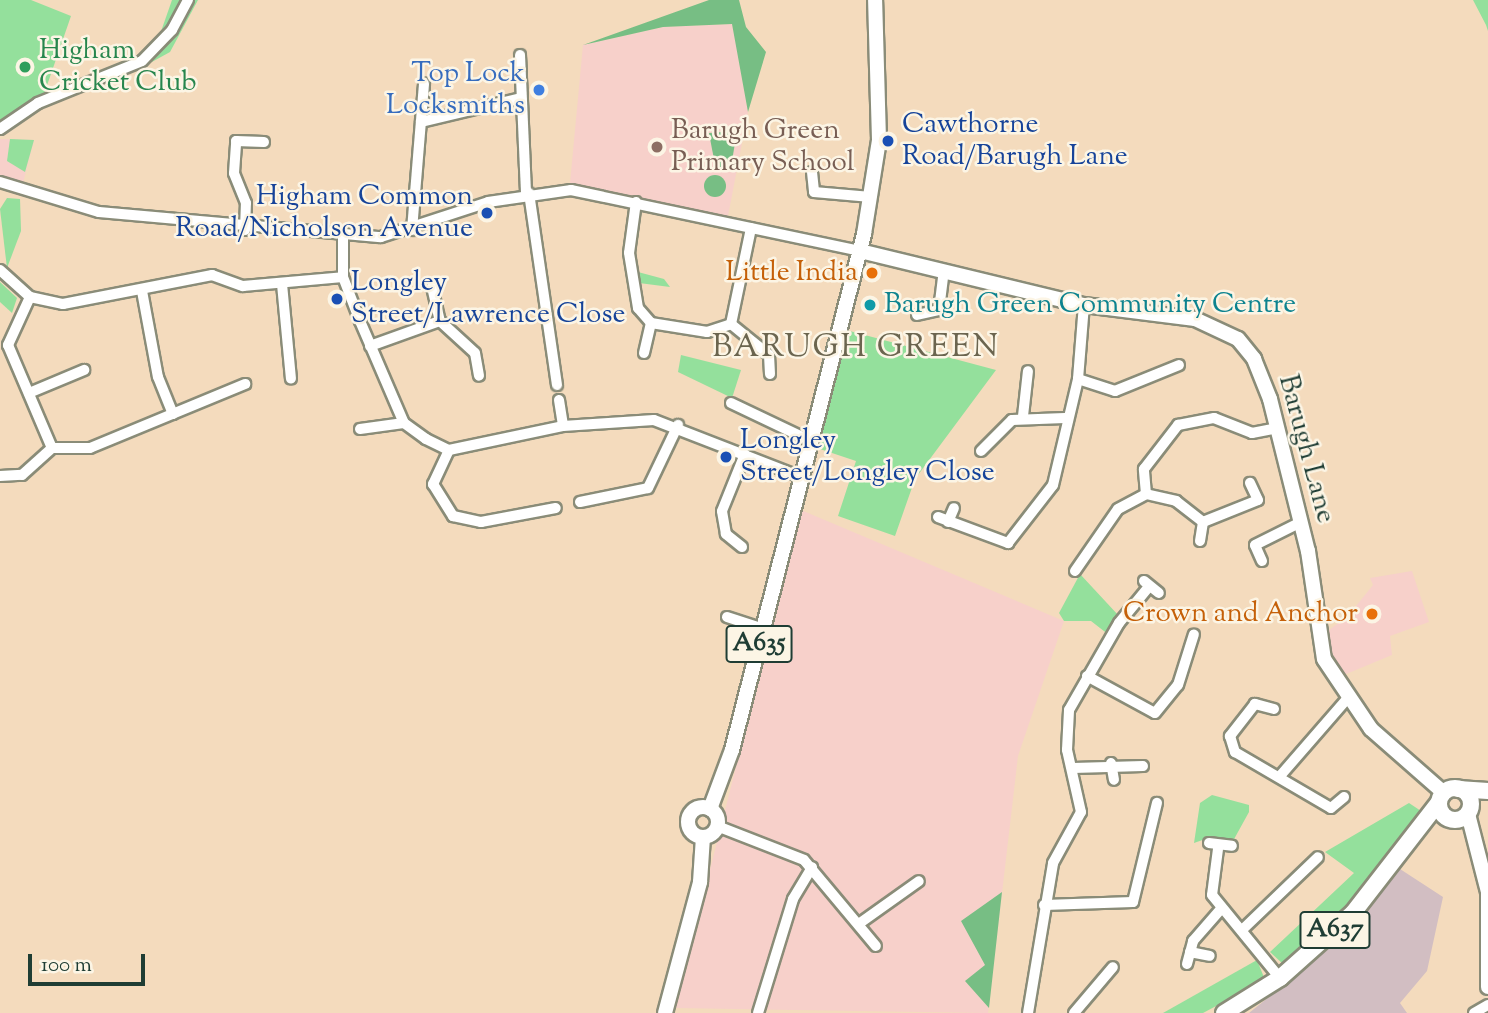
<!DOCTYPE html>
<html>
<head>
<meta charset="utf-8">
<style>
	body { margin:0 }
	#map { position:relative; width:1488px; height:1013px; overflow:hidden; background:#f4dbbd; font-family:"Sorts Mill Goudy",serif }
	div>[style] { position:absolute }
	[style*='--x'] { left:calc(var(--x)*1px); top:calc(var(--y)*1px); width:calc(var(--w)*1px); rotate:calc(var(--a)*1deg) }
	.built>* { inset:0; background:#f7d0ca }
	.industrial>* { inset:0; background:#d2bec2 }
	.green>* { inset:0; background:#94e09c }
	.forest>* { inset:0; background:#77be84 }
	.round { border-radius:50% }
	.roads { filter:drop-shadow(2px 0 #8a8c78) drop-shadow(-2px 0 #8a8c78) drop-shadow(0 2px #8a8c78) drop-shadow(0 -2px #8a8c78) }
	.minor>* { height:10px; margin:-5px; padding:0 5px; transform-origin:5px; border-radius:5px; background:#fff }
	.major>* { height:14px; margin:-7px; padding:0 7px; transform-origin:7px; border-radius:7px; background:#fff }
	.major>.ring { margin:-7px; padding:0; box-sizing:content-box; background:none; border:14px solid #fff; border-radius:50% }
	.highway>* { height:16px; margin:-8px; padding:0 8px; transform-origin:8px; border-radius:8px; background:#fff }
	.highway>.ring { margin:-8px; padding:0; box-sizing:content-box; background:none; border:16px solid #fff; border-radius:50% }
	.dots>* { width:19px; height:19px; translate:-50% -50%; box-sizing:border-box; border:4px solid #fcf5e5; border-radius:50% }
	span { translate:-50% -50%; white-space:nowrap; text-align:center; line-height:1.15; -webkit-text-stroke:5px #fcf5e5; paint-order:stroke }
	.shield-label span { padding:2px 5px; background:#fcf5e5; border:2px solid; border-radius:5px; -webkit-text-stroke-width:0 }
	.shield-label { font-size:26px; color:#1f3d34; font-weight:700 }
	.leisure-label { font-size:28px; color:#27864d }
	.left { translate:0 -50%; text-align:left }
	.shop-label { font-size:28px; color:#366cbe }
	.right { translate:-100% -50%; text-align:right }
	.transit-label { font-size:28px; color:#164399 }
	.education-label { font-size:28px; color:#785e54 }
	.food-label { font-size:28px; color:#c56008 }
	.culture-label { font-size:28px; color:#0d838f }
	.street-label { font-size:28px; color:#1f3d34 }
	.quarter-label { font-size:32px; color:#6b654f; letter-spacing:2px }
	.scale { position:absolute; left:28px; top:954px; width:117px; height:32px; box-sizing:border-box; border:4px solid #1f3d34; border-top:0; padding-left:9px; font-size:21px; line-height:24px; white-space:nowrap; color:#1f3d34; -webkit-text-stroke:5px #fcf5e5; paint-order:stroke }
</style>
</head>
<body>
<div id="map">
	<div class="built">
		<i style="clip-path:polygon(733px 24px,748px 112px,728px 216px,570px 183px,583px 45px,663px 27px)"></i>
		<i style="clip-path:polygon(0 139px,34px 140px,22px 187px,0 176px)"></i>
		<i style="clip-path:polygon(801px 510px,1064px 621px,1018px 756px,988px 1013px,675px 1008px)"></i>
		<i style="clip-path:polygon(1412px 571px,1429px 622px,1390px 636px,1392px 655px,1339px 677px,1325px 633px,1348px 616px,1373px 585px,1370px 578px)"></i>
	</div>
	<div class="industrial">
		<i style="clip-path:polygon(1400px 869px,1443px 897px,1427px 971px,1400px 1003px,1407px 1013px,1249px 1013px,1341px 939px)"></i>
	</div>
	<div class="green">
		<i style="clip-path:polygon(0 0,31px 0,71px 16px,44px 94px,0 123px)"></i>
		<i style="clip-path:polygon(172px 0,198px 0,170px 52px,150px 63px)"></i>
		<i style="clip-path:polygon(1473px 0,1488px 0,1488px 31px,1486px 25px)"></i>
		<i style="clip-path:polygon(10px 139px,34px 140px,25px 172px,7px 161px)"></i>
		<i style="clip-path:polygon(7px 198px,20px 199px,21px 231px,7px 268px,0 209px)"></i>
		<i style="clip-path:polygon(638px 272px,664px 279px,670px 287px,639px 283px)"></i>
		<i style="clip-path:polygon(0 282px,17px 298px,12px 313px,0 302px)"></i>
		<i style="clip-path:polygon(846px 330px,996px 370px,915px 479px,895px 536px,838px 516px,856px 461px,817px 448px)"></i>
		<i style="clip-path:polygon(681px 355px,741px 370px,732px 398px,678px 372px)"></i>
		<i style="clip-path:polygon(1080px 574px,1119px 616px,1109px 635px,1091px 621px,1064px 621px,1059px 613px)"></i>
		<i style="clip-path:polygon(1212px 795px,1249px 805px,1249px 812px,1233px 841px,1211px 837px,1194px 843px,1200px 803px)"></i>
		<i style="clip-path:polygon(1409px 803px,1421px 811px,1374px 883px,1283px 964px,1270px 952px,1354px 873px,1325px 852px)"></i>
		<i style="clip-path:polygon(1257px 960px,1265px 980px,1203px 1013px,1163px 1013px)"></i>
	</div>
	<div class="forest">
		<i style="clip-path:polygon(709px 0,739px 0,746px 27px,766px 52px,748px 112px,732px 24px,663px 27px,583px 45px)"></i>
		<i style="clip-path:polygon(737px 131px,732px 161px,716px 170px,709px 133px)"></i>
		<i class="round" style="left:704px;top:175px;width:22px;height:22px"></i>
		<i style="clip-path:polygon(1002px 892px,989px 1008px,965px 981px,985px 965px,961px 921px)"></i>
	</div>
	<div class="roads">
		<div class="minor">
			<i style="--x:520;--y:55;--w:139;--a:87.5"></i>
			<i style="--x:421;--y:122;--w:103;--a:-13.5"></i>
			<i style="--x:0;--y:129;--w:46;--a:-34.4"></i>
			<i style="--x:38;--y:103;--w:112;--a:-22"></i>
			<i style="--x:142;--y:61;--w:43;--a:-45.9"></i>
			<i style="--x:172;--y:30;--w:34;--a:-62"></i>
			<i style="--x:812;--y:172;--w:20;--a:84"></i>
			<i style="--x:814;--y:192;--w:57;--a:5"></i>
			<i style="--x:0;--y:182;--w:103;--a:16.9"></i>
			<i style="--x:99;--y:212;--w:283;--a:5.1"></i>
			<i style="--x:381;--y:237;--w:113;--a:-18.1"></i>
			<i style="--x:488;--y:202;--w:84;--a:-8.2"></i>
			<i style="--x:571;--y:190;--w:295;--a:11.9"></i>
			<i style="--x:529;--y:193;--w:194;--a:81.7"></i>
			<i style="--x:636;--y:202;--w:51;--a:97.8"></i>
			<i style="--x:629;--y:253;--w:56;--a:80.7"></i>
			<i style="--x:638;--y:308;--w:20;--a:49"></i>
			<i style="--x:651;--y:323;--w:57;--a:9.1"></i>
			<i style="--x:707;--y:332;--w:25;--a:-18"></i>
			<i style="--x:731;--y:324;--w:98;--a:-78.2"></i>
			<i style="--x:245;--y:230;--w:27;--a:-88"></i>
			<i style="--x:246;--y:203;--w:32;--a:-112"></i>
			<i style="--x:234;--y:173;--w:32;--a:-86"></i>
			<i style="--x:236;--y:141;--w:28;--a:2"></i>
			<i style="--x:412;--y:230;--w:147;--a:-85.3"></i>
			<i style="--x:343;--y:235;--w:42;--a:90"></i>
			<i style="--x:343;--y:277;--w:47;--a:68.9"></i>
			<i style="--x:360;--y:321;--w:111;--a:66.7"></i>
			<i style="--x:404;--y:423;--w:27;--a:36"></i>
			<i style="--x:426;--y:439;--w:25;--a:26"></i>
			<i style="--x:449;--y:450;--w:116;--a:-11.9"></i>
			<i style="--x:563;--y:426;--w:91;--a:-3.8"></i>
			<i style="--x:654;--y:420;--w:158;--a:21.2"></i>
			<i style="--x:0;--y:270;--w:40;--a:42"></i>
			<i style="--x:30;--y:297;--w:34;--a:12"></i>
			<i style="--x:63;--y:304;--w:152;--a:-11"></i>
			<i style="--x:212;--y:275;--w:33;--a:20"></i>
			<i style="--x:243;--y:286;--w:100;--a:-5.1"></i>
			<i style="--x:282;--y:284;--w:95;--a:84.6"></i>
			<i style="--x:432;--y:287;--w:35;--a:77"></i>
			<i style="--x:440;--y:321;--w:47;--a:42.4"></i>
			<i style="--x:475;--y:353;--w:23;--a:80"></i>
			<i style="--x:142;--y:291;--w:87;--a:79.5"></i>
			<i style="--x:158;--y:377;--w:40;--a:68"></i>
			<i style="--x:30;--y:297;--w:53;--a:114.6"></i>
			<i style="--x:8;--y:345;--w:112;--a:66.9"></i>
			<i style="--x:52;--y:448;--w:38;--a:0"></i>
			<i style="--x:90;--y:448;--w:168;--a:-22.4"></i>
			<i style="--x:917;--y:315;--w:23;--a:-13"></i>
			<i style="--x:939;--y:310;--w:39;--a:-83"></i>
			<i style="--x:731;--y:324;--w:49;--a:39.2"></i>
			<i style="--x:769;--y:355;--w:19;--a:87"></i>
			<i style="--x:370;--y:346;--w:74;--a:-19.7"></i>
			<i style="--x:644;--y:353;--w:31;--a:-77"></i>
			<i style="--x:1078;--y:379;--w:39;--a:18"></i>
			<i style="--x:1115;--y:391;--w:69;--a:-22.1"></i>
			<i style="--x:29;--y:393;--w:60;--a:-22.7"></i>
			<i style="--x:559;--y:400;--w:26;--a:81"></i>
			<i style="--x:731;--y:403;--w:89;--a:25.4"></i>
			<i style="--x:1023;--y:416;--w:45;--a:-83.7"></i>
			<i style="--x:360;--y:429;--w:44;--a:-7.8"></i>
			<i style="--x:449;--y:450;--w:38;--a:115"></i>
			<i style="--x:433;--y:484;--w:38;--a:58"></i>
			<i style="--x:453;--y:516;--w:29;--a:12"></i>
			<i style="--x:481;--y:522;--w:76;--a:-10.6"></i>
			<i style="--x:981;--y:451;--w:44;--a:-45"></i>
			<i style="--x:1012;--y:420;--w:53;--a:-2.2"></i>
			<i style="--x:0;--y:476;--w:22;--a:-3"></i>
			<i style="--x:22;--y:475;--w:40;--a:-42"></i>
			<i style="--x:1146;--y:494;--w:31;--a:13"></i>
			<i style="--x:1176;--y:501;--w:34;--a:38"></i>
			<i style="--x:1203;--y:522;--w:59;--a:-21.8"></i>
			<i style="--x:1258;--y:500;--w:19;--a:-115"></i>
			<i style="--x:580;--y:502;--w:69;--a:-11.6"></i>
			<i style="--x:648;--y:488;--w:70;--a:-64.5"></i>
			<i style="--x:938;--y:517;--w:75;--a:20.4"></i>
			<i style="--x:1008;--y:543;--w:73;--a:-52.2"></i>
			<i style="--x:1053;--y:485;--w:109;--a:-76.7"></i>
			<i style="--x:1078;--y:379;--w:74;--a:-85.4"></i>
			<i style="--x:948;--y:522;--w:15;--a:-67"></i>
			<i style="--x:1200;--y:541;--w:19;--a:-81"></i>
			<i style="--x:742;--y:547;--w:21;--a:-141"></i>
			<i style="--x:726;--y:534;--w:23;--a:-100"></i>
			<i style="--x:722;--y:511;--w:61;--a:-68"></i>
			<i style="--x:1262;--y:561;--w:17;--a:-114"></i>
			<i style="--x:1255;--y:545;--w:51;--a:-26.6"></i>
			<i style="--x:1075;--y:571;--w:75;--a:-55.3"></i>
			<i style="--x:1118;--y:509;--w:32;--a:-28"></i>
			<i style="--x:1146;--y:494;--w:25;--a:-95"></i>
			<i style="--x:1144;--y:469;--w:56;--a:-52.3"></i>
			<i style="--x:1178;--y:425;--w:37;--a:-11"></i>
			<i style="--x:1214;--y:418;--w:41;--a:21.5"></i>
			<i style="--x:1252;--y:433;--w:25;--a:-11"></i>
			<i style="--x:1144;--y:581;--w:19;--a:39"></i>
			<i style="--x:727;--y:617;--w:38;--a:18"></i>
			<i style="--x:1087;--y:676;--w:77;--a:28.6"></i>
			<i style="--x:1155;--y:713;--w:36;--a:-51"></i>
			<i style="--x:1178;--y:685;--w:53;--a:-72.6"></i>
			<i style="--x:1274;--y:709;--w:20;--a:-165"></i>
			<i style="--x:1255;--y:704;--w:41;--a:128"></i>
			<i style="--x:1230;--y:736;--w:17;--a:73"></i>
			<i style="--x:1235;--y:752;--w:111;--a:30.3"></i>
			<i style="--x:1331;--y:808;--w:17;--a:-40"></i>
			<i style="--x:1111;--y:763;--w:17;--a:80"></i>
			<i style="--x:1073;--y:768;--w:70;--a:-1.6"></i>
			<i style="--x:1280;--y:776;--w:101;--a:-49"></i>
			<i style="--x:717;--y:826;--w:93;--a:21.3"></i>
			<i style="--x:804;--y:860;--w:112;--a:50.1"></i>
			<i style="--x:1209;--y:843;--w:23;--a:7"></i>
			<i style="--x:1218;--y:849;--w:46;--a:97.4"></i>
			<i style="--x:1212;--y:895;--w:107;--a:50.7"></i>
			<i style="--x:1044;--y:905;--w:89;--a:-1.9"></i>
			<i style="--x:1133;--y:902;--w:102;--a:-76.4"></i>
			<i style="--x:860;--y:923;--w:72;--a:-35.4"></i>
			<i style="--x:1242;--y:930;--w:105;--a:-43.8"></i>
			<i style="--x:1190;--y:952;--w:20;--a:11"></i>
			<i style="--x:1187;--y:964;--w:24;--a:-75"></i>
			<i style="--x:1193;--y:941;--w:41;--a:-48.9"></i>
			<i style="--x:758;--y:1013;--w:119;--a:-72.9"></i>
			<i style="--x:793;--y:899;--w:37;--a:-59"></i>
			<i style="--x:1028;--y:1013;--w:152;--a:-80.5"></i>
			<i style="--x:1053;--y:863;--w:58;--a:-61.2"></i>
			<i style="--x:1081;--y:812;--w:64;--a:-102.7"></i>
			<i style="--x:1067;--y:750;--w:40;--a:-87.1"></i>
			<i style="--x:1069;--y:710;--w:100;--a:-60.1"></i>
			<i style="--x:1119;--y:623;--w:44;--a:-50.5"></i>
			<i style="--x:1074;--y:1013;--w:60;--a:-49.7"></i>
			<i style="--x:1474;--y:1013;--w:16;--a:-30"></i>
		</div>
		<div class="major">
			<i style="--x:860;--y:251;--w:230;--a:13.6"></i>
			<i style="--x:1084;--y:305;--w:112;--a:7.2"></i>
			<i style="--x:1195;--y:319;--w:47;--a:24.9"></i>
			<i style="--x:1238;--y:339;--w:26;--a:51"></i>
			<i style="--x:1254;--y:359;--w:43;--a:68.2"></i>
			<i style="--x:1270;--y:399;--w:157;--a:76"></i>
			<i style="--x:1308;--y:551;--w:109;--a:81.6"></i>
			<i style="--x:1324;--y:659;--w:84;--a:56.1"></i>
			<i style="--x:1371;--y:729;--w:97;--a:41.2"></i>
			<i class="ring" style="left:688px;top:807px;width:16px;height:16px"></i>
			<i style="--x:710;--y:809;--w:63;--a:-69.6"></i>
			<i style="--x:732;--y:750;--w:533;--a:-75.65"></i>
			<i style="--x:864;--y:234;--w:95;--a:-80.9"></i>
			<i style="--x:879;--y:140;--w:140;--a:-91.6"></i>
			<i style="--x:1468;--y:814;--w:81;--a:75.6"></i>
			<i style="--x:1488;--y:892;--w:95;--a:90"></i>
			<i style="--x:665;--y:1013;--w:136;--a:-75"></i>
			<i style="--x:700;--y:882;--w:45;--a:-86.2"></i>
		</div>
		<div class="highway">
			<i class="ring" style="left:1439px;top:788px;width:16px;height:16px"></i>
			<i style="--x:1458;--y:789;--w:30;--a:4"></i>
			<i style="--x:1224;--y:1013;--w:66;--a:-32"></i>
			<i style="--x:1280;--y:978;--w:98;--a:-41.7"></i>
			<i style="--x:1353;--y:913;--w:140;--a:-52.2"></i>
		</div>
	</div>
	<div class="dots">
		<i style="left:25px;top:67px;background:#2e9e5b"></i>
		<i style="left:539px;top:90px;background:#3f7fe0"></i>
		<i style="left:888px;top:141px;background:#1a4fb4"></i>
		<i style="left:657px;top:147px;background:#8d6e63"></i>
		<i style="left:487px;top:213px;background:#1a4fb4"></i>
		<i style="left:872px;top:273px;background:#e8710a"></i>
		<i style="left:337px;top:299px;background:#1a4fb4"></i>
		<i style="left:870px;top:305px;background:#0f9aa8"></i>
		<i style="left:726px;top:457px;background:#1a4fb4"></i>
		<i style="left:1372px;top:614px;background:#e8710a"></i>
	</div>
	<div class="shield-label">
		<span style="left:759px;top:644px">A635</span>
		<span style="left:1335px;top:930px">A637</span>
	</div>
	<div class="leisure-label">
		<span class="left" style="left:39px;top:67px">Higham<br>Cricket Club</span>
	</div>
	<div class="shop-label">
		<span class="right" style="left:525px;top:90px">Top Lock<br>Locksmiths</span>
	</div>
	<div class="transit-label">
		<span class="left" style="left:902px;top:141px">Cawthorne<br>Road/Barugh Lane</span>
		<span class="right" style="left:473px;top:213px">Higham Common<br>Road/Nicholson Avenue</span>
		<span class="left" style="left:351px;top:299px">Longley<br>Street/Lawrence Close</span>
		<span class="left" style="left:740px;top:457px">Longley<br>Street/Longley Close</span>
	</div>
	<div class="education-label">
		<span class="left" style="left:671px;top:147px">Barugh Green<br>Primary School</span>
	</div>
	<div class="food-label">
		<span class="right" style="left:858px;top:273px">Little India</span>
		<span class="right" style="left:1358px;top:614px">Crown and Anchor</span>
	</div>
	<div class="culture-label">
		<span class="left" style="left:884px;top:305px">Barugh Green Community Centre</span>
	</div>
	<div class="street-label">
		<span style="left:1306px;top:449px;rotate:75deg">Barugh Lane</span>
	</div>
	<div class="quarter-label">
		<span style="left:856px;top:348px">BARUGH GREEN</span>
	</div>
	<div class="scale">100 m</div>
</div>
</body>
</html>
